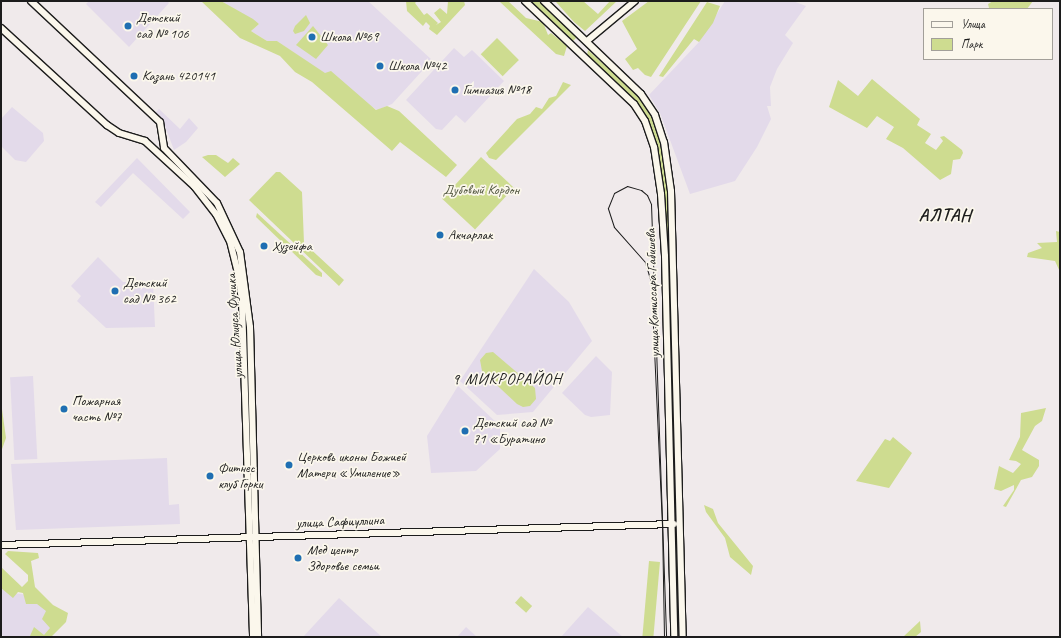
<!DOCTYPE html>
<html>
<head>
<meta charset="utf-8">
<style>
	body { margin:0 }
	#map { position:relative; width:1061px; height:638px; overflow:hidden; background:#f0eaeb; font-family:Caveat,sans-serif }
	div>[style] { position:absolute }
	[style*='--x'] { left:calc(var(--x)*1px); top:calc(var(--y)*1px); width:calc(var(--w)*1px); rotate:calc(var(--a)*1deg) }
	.built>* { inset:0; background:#e3daea; transform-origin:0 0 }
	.green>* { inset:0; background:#cedc90; transform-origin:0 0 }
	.roads { filter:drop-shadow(1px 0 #1c1c1c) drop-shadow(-1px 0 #1c1c1c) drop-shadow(0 1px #1c1c1c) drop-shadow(0 -1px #1c1c1c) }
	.secondary>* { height:6px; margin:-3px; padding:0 3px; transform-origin:3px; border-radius:3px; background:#fbf7ec }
	.tram>* { height:1px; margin:-0.5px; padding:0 0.5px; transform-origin:0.5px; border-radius:0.5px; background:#1c1c1c }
	.dots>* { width:11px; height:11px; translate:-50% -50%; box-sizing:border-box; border:2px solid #fbf7ec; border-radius:50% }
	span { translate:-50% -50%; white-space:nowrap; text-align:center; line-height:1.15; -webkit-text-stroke:3.5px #fbf7ec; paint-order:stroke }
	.poi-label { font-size:14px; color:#1c1c1c }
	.left { translate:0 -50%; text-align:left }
	.park-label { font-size:14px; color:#51563f }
	.street-label { font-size:14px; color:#1c1c1c }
	.quarter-label { font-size:16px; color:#1c1c1c; letter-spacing:1px }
	.district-label { font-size:18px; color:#1c1c1c; font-weight:700; letter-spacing:1px }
	.frame { position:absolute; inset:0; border:2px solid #1c1c1c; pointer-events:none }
	.legend { position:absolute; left:923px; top:8px; width:130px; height:52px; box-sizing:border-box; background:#fbf7ec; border:1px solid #a29f99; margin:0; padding:5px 7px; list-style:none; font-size:12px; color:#1c1c1c }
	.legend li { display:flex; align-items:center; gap:8px; height:20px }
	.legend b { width:20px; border:1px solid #a29f99 }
</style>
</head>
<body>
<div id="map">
	<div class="built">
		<i style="clip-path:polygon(89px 1px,167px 1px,169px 3px,129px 47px,86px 4px)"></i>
		<i style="clip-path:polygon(221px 1px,368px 1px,432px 60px,392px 104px,377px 110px,277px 41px,267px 41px,251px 31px,259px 24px)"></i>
		<i style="clip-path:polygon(725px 1px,793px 1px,806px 6px,785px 35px,793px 43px,777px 69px,770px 87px,771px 106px,767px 106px,771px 119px,757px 147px,735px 181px,690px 194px,660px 113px,649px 95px,699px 42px)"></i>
		<i style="clip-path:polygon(454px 48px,464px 57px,472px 50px,504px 81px,465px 123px,456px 115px,442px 130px,436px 129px,406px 100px)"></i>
		<i style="clip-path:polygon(12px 107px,43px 133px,44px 141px,26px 162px,15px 160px,1px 146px,1px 119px)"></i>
		<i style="clip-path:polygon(159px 109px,180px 129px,189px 118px,198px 128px,186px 142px,174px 150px,165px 126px,155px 113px)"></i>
		<i style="clip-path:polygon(137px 158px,190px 212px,183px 219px,133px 173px,101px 207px,95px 202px)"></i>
		<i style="clip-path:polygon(98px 257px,123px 282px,153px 283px,155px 327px,106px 328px,77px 301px,81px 296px,71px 286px)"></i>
		<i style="clip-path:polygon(534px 269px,569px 302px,592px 341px,533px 412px,497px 415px,460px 381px)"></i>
		<i style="clip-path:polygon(596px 356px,612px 372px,610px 415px,591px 417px,585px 415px,562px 393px)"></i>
		<i style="left:33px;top:376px;width:83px;height:23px;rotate:87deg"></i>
		<i style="clip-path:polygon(458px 386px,500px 426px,500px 449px,476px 471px,431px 473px,427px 436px)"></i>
		<i style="clip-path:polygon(167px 458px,169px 505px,179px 504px,180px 524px,16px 530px,11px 464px)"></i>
		<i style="clip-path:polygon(4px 584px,14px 593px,28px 595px,64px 617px,45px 637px,5px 637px,1px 634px,1px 588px)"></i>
		<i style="clip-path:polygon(339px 598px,382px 637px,303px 637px)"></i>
		<i style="clip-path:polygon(588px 607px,623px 637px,561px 637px)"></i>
		<i style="clip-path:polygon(466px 627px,477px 637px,457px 637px)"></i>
	</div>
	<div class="green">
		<i style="clip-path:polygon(201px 1px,221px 1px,253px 19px,259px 24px,251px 31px,267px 41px,277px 41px,325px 73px,331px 71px,376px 110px,387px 106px,399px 111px,457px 165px,446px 177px,400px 142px,392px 151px,312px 82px,295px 72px,280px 56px,240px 38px)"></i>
		<i style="clip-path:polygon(406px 1px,417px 1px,415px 3px,424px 15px,427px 13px,438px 23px,436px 25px,441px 22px,434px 13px,440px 8px,447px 14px,448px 1px,464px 1px,465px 5px,437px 35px,429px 29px,430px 26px,426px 22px,423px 26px,407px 11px)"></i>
		<i style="clip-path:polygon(508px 1px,526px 18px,543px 22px,548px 35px,551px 33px,567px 46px,564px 56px,556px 54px,500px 2px)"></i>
		<i style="clip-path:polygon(529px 1px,539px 1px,577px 37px,572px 42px)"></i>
		<i style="clip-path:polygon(583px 1px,598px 14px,610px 1px,617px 1px,585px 31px,574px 22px,556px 2px)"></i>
		<i style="clip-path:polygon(649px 1px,701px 1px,651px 77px,645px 75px,638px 68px,633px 70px,625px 59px,637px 49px,622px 21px)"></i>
		<i style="clip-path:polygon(993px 1px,1033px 1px,1027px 9px,989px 8px,988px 4px)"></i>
		<i style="clip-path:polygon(707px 2px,720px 6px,713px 23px,699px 42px,694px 39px,663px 77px,659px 76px)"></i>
		<i style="clip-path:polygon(306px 15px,310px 23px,304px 31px,295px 34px,293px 31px,295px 26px)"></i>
		<i style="clip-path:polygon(313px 26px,328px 45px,316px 59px,296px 45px)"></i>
		<i style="left:497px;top:38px;width:31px;height:23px;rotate:45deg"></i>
		<i style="clip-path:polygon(588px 50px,633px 91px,647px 108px,657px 128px,670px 195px,672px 292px,667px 292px,665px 223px,657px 154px,631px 98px,587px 55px)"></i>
		<i style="clip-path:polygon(872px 79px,920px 119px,917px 125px,931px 134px,925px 143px,936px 150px,943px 141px,940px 137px,944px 136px,962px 150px,963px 153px,960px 159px,953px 160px,951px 174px,940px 180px,903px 148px,886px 139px,894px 127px,877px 116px,867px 128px,829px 107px,838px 80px,858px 96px)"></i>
		<i style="clip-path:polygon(563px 82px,571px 85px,496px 160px,489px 158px,486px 153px,517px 119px,530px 114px,536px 107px,542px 109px,549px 98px,556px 96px)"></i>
		<i style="clip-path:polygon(208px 155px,216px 155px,228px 163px,233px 158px,240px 164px,225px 177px,202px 157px)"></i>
		<i style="left:481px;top:157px;width:45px;height:57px;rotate:43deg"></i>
		<i style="clip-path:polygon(276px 172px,280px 172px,302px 192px,304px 243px,344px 280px,339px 286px,249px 200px)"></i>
		<i style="clip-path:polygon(257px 213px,322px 273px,322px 277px,316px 275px,256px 217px)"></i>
		<i style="clip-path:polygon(1056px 231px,1060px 232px,1060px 272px,1055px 261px,1027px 257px,1028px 253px,1042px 248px,1037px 243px,1057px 242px)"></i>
		<i style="clip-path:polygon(493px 352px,535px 388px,536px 399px,530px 406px,523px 407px,517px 404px,482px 371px,480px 360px,486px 353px)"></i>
		<i style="clip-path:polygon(1px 402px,6px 438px,1px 452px)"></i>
		<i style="clip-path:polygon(1046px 408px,1042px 421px,1035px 426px,1022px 450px,1039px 460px,1039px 466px,1032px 477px,1021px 480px,1006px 507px,1003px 506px,1014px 490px,1014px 485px,1001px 491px,994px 489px,999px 466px,1013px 473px,1021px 464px,1016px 461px,1009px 460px,1020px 437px,1021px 413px)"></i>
		<i style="clip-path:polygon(893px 437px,912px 453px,889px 488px,856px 481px,885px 439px,890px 441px)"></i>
		<i style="clip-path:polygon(704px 505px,713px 509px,718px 523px,753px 566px,751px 575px,730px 557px,725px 538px,706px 512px)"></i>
		<i style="clip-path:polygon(8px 551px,38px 553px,39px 558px,31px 561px,35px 587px,53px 605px,68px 613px,66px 622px,51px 637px,30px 636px,34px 627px,44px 635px,50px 628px,42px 619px,46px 611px,37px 604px,26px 604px,23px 593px,18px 592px,13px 598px,1px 588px,1px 567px,22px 587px,28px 581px,28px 575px,5px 554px)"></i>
		<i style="left:649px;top:561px;width:11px;height:76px;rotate:5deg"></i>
		<i style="left:521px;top:596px;width:15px;height:9px;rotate:42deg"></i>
		<i style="clip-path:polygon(920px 621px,921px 632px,915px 637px,903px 637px)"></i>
	</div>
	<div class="roads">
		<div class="secondary">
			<i style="--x:31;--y:1;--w:177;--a:43.2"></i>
			<i style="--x:160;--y:122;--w:26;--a:81"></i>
			<i style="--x:164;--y:148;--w:76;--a:46.1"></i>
			<i style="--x:217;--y:203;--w:54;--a:64.9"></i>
			<i style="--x:240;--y:252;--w:76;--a:82.4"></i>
			<i style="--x:250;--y:327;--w:310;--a:88.5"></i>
			<i style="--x:525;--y:1;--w:150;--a:43.4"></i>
			<i style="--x:634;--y:104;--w:20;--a:57"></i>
			<i style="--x:645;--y:121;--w:28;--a:71"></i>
			<i style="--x:654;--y:147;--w:48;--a:81.5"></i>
			<i style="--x:661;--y:194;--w:62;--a:86.3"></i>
			<i style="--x:665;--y:256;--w:381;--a:88.6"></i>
			<i style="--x:544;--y:1;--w:134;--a:43.8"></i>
			<i style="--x:641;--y:94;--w:25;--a:56"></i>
			<i style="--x:655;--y:115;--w:28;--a:72"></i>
			<i style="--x:664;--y:142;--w:49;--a:81.9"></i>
			<i style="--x:671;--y:191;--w:446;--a:88.5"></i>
			<i style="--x:1;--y:28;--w:144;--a:42.5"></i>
			<i style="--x:107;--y:125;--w:14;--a:34"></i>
			<i style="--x:119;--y:133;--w:27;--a:17"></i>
			<i style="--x:145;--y:141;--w:67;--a:42.6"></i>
			<i style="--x:194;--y:186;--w:36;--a:52"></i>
			<i style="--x:216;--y:214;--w:30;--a:63"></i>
			<i style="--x:230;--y:241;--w:37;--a:76"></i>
			<i style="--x:239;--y:277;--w:26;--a:83"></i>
			<i style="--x:242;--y:303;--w:334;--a:88.1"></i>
			<i style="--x:587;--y:41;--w:62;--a:-39.8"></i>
			<i style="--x:1;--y:545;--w:673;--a:-1.79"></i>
		</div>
	</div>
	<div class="tram">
		<i style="--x:664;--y:637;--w:112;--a:-91"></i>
		<i style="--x:662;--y:525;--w:243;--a:-92.6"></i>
		<i style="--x:651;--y:282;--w:21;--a:-107"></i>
		<i style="--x:645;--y:262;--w:47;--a:-131.5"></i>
		<i style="--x:614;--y:227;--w:20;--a:-108"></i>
		<i style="--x:608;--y:208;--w:16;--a:-68"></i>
		<i style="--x:614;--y:193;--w:15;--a:-28"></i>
		<i style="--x:627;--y:186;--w:15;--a:16"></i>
		<i style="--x:641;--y:190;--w:8;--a:40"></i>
		<i style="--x:647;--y:195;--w:10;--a:66"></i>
		<i style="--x:651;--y:204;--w:433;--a:88"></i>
	</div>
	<div class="dots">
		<i style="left:128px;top:26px;background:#1f6fb2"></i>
		<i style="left:312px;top:37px;background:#1f6fb2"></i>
		<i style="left:380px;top:66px;background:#1f6fb2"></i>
		<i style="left:134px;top:76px;background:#1f6fb2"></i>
		<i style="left:455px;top:90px;background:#1f6fb2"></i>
		<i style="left:440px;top:235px;background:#1f6fb2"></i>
		<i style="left:264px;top:246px;background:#1f6fb2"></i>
		<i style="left:115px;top:291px;background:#1f6fb2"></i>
		<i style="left:64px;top:409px;background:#1f6fb2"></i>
		<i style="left:465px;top:431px;background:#1f6fb2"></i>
		<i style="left:289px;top:465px;background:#1f6fb2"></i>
		<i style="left:210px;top:476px;background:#1f6fb2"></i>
		<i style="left:298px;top:558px;background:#1f6fb2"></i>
	</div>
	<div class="poi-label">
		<span class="left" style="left:136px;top:26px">Детский<br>сад № 106</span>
		<span class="left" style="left:320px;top:37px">Школа №69</span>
		<span class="left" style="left:388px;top:66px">Школа №42</span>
		<span class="left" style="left:142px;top:76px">Казань 420141</span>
		<span class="left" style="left:463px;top:90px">Гимназия №18</span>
		<span class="left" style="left:448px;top:235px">Акчарлак</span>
		<span class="left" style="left:272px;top:246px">Хузейфа</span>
		<span class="left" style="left:123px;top:291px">Детский<br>сад № 362</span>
		<span class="left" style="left:72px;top:409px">Пожарная<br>часть №7</span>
		<span class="left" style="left:473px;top:431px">Детский сад №<br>71 «Буратино</span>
		<span class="left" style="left:297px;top:465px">Церковь иконы Божией<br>Матери «Умиление»</span>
		<span class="left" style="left:218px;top:476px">Фитнес<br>клуб Горки</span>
		<span class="left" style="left:307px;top:558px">Мед центр<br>Здоровье семьи</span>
	</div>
	<div class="park-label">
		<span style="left:481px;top:190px">Дубовый Кордон</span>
	</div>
	<div class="street-label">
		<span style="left:653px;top:293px;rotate:-92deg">улица Комиссара Габишева</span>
		<span style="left:235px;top:326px;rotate:-94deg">улица Юлиуса Фучика</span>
		<span style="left:340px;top:522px;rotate:-2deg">улица Сафиуллина</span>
	</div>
	<div class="quarter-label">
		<span style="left:507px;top:379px">9 МИКРОРАЙОН</span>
	</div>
	<div class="district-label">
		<span style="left:945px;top:215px">АЛТАН</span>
	</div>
	<div class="frame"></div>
	<ul class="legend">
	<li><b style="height:5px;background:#fbf7ec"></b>Улица</li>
	<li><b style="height:11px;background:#cedc90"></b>Парк</li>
	</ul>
</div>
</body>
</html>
